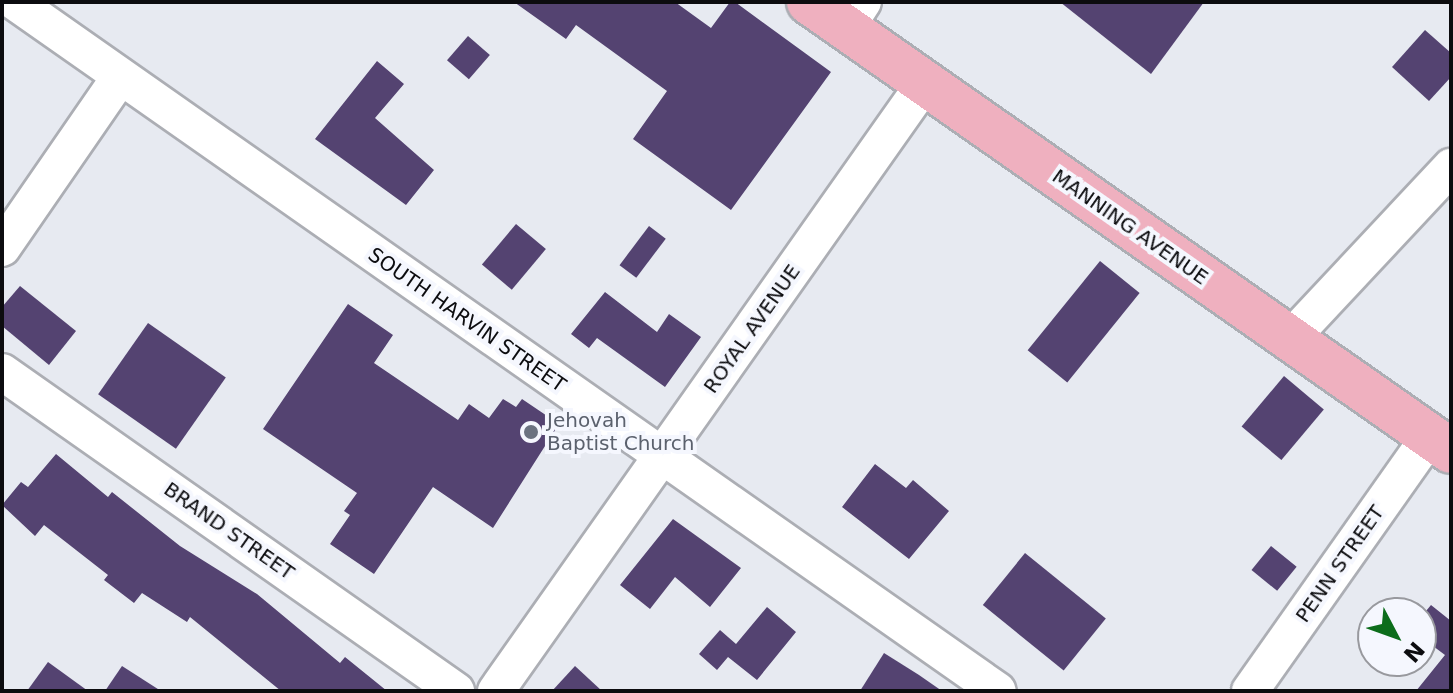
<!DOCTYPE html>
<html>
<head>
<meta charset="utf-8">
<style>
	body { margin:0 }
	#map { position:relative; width:1453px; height:693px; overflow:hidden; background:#e7eaf1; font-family:"DejaVu Sans",sans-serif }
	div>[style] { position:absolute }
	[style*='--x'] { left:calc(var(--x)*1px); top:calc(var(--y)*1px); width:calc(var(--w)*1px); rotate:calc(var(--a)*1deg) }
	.building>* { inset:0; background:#544371; transform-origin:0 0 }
	.roads { filter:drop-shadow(2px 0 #acaeb4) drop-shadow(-2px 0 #acaeb4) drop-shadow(0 2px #acaeb4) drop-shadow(0 -2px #acaeb4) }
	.minor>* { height:36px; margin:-18px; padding:0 18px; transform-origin:18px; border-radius:18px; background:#fff }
	.major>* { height:44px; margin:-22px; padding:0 22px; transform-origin:22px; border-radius:22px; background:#efb0bf }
	.dots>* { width:22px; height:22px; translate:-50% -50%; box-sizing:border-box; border:4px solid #f5f7fe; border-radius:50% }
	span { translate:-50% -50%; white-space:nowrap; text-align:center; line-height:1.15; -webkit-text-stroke:8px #f5f7fe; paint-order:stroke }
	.street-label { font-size:20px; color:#0c0c0f }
	.worship-label { font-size:20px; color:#5b616d }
	.left { translate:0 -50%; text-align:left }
	.frame { position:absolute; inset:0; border:4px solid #0c0c0f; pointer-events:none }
	.north { position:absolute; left:1357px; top:597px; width:80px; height:80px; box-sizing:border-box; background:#f5f7fe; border:2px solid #98999e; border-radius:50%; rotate:131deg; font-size:22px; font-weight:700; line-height:32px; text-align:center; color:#0c0c0f }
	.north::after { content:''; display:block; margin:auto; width:28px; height:36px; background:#0c6d1b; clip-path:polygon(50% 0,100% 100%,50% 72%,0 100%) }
</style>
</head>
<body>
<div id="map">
	<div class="building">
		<i style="clip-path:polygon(514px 2px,675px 2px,711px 28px,730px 2px,735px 2px,831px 72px,731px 210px,633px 139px,667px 91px,576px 25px,566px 39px)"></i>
		<i style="clip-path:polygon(1060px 2px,1204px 2px,1151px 74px)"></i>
		<i style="clip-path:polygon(1425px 30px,1451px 53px,1451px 77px,1429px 101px,1392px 67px)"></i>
		<i style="left:468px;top:36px;width:29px;height:32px;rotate:41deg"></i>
		<i style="clip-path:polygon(377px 61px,404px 84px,375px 118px,434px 170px,406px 205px,315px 139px)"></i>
		<i style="left:516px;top:224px;width:39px;height:53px;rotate:40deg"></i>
		<i style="left:649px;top:226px;width:21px;height:49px;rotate:37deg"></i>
		<i style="left:1100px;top:261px;width:51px;height:115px;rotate:39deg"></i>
		<i style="clip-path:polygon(20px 286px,76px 331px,49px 365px,2px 326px,2px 307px)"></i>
		<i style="clip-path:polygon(605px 292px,657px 332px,669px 314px,701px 337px,665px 387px,597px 338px,589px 348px,571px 334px)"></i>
		<i style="clip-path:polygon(348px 304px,393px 335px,374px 363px,458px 420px,469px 404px,489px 418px,503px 399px,516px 407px,522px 399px,559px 424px,493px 528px,433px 487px,374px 574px,330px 544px,350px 515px,344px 511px,357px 493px,263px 429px)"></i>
		<i style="left:148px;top:323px;width:95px;height:87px;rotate:35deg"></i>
		<i style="left:1284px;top:376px;width:52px;height:66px;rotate:40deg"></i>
		<i style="clip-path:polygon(56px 454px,108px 497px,112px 492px,180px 546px,257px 594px,340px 663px,345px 657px,387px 691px,281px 691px,190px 617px,187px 622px,142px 593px,134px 603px,104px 580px,108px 575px,44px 525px,35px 536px,2px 505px,21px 482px,28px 487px)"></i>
		<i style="clip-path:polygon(875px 464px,906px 488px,913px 480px,949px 511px,909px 559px,842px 507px)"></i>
		<i style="clip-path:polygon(673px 519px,741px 568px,710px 607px,675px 577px,650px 609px,620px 585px)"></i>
		<i style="left:1271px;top:546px;width:33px;height:31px;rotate:39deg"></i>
		<i style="left:1025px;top:553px;width:104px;height:67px;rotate:39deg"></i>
		<i style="clip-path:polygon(1431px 605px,1451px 621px,1451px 691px,1416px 691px,1445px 655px,1421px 637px,1421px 617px)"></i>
		<i style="clip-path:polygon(767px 607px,796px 632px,757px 680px,728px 657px,717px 670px,699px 654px,720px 630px,736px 644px)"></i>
		<i style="clip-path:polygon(884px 653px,919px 675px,942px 691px,860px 691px)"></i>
		<i style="clip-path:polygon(48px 662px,88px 691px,27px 691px)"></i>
		<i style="clip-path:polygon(122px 666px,161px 691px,105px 691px)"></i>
		<i style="clip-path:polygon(575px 666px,602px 691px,552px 691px)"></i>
	</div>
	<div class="roads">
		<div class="minor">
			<i style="--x:15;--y:2;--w:1200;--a:35.03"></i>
			<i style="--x:846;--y:28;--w:31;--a:-57"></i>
			<i style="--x:2;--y:248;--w:208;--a:-55.4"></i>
			<i style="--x:1290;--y:339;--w:236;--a:-46.9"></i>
			<i style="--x:2;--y:372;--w:555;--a:35.09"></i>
			<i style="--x:496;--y:691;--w:743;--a:-54.81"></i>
			<i style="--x:1250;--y:691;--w:312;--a:-54.8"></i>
		</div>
		<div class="major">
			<i style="--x:809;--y:2;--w:783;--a:34.97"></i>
		</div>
	</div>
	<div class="dots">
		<i style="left:531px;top:432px;background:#6b7280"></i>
	</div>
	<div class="street-label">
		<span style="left:1130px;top:227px;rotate:35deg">MANNING AVENUE</span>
		<span style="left:467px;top:320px;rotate:35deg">SOUTH HARVIN STREET</span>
		<span style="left:752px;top:329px;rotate:-55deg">ROYAL AVENUE</span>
		<span style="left:229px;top:531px;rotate:35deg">BRAND STREET</span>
		<span style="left:1340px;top:564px;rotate:-55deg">PENN STREET</span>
	</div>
	<div class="worship-label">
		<span class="left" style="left:547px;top:432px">Jehovah<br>Baptist Church</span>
	</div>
	<div class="frame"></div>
	<div class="north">N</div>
</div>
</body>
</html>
